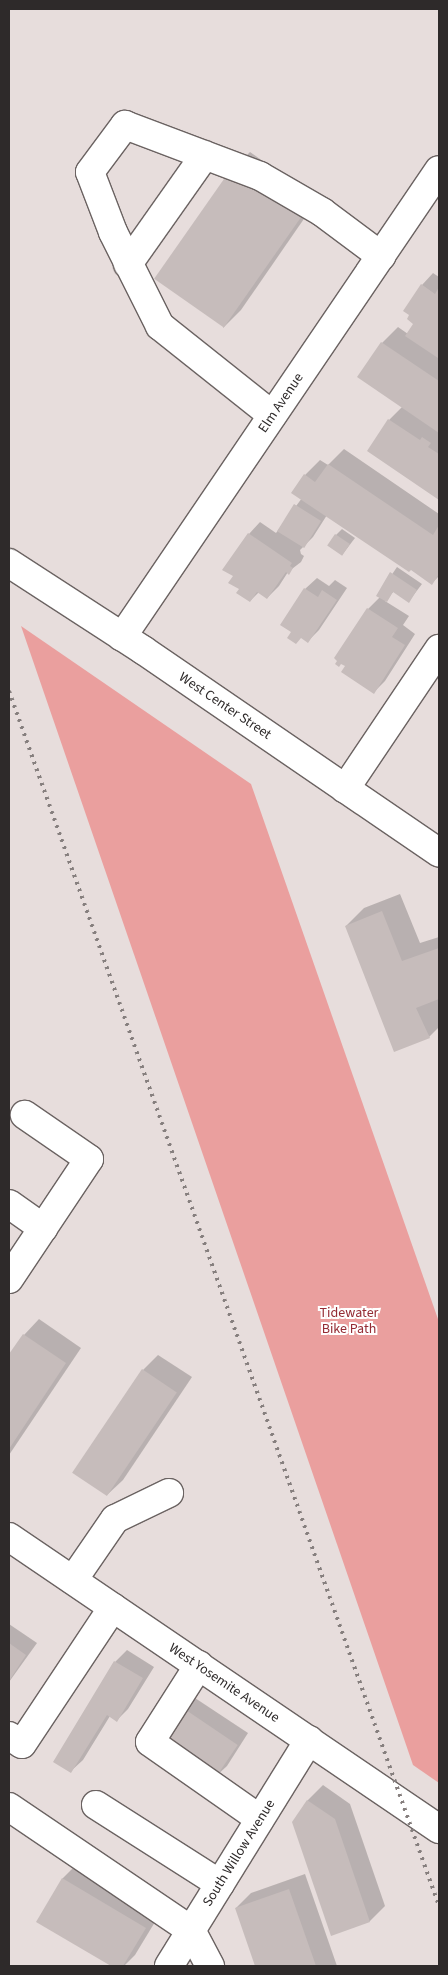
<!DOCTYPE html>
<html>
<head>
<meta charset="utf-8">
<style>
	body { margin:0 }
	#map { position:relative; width:448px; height:1975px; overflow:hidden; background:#e7dddc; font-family:"Source Sans 3",sans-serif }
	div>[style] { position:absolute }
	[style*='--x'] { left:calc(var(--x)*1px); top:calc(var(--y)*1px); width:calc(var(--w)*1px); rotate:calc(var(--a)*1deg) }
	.green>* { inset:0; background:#ea9f9e }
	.shadow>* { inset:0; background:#0003 }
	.building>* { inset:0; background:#c6bcbb; transform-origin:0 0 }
	.roads { filter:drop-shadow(1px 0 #6b6362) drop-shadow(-1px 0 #6b6362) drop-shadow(0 1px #6b6362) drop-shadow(0 -1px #6b6362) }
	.minor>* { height:28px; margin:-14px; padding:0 14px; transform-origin:14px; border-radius:14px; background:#fff }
	.major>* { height:28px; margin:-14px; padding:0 14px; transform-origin:14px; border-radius:14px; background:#fff }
	.rail>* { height:4px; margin-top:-2px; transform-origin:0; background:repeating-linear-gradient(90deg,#867f7e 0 2.5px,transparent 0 7.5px) }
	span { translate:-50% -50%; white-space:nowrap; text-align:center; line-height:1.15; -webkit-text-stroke:4px #fff; paint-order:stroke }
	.street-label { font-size:14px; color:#2e2a2a }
	.park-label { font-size:14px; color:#942c34 }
	.frame { position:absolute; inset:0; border:10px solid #2e2a2a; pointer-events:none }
</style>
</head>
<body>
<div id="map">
	<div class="green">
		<i style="clip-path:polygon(21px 626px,251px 784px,439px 1322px,439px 1783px,413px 1765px)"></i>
	</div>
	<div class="shadow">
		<i style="clip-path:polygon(250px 152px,317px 200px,241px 310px,223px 328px,232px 170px)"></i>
		<i style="clip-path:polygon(433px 273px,439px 277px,439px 498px,369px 451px,389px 420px,403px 406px,359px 377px,382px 343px,398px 327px,408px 334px,415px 323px,422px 285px)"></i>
		<i style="clip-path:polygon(344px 449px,439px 514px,439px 576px,432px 583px,327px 515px,313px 537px,300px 550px,301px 554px,304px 556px,301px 562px,288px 572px,279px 586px,267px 598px,259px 592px,250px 601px,235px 576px,224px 570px,249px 534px,260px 522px,276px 533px,302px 498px,305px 475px,320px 460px,328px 465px)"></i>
		<i style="clip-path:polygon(342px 529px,355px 538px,342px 555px,336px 535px)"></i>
		<i style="clip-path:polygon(397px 567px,422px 584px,409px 601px,394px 591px,385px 601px,409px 616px,403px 625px,415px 634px,385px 681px,374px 692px,346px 665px,368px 609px,380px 597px,378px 595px)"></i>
		<i style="clip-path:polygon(317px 578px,329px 586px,335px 580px,347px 588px,319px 630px,308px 641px,282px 625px,305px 589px)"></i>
		<i style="clip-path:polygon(400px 894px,420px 943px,439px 937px,439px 1027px,429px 1037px,346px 926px,364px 908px)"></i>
		<i style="clip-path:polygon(39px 1319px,81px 1348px,9px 1455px,9px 1356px,24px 1335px)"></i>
		<i style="clip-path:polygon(158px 1355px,192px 1377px,123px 1480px,107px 1495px,143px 1370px)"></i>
		<i style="clip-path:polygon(9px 1624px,37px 1643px,9px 1682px)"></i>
		<i style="clip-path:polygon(127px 1650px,154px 1667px,128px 1709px,117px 1720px,110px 1716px,83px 1760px,71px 1771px,115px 1662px)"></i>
		<i style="clip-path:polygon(195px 1698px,248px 1733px,227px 1766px,215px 1777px,184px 1709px)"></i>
		<i style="clip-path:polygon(323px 1785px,350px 1804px,385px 1906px,370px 1921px,332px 1934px,293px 1822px,308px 1800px)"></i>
		<i style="clip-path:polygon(78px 1863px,161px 1912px,135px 1955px,124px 1966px,113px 1966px,38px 1921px,63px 1878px)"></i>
		<i style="clip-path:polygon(305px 1874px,337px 1966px,256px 1966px,236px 1908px,251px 1893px)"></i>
	</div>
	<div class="building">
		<i style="left:231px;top:169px;width:85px;height:134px;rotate:35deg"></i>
		<i style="clip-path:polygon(421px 284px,435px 294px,439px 287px,438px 358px,405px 336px,413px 324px,407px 319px,409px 315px,403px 311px)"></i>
		<i style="clip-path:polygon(381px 342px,439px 381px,439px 433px,357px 377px)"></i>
		<i style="clip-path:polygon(388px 419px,420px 440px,422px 437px,431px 443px,428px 447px,439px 454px,439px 500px,367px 451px)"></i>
		<i style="clip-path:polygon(328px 464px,433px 535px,439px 525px,439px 574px,432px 585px,411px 570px,409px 572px,291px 493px,304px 474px,315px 482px)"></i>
		<i style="left:294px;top:504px;width:32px;height:32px;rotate:32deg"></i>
		<i style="clip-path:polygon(248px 533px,292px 563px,290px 566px,293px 568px,289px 575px,286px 572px,267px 599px,257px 592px,250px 602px,236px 593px,239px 589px,228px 583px,233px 576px,222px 570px)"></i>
		<i style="left:335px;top:534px;width:18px;height:14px;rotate:34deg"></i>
		<i style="clip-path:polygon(390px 572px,417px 590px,409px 603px,393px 592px,387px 602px,376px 596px)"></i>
		<i style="clip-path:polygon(304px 588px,318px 597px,322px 590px,337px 600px,308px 643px,301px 638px,296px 644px,287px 638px,291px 632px,280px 625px)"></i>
		<i style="clip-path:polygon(367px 608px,398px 628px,392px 637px,405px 645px,374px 694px,341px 672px,345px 666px,341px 664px,339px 667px,335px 664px,337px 661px,334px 658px)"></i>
		<i style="clip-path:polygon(382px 911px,402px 961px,439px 948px,439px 999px,416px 1008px,430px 1038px,394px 1052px,345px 926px)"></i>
		<i style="clip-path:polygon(23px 1334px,66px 1363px,9px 1449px,9px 1354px)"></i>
		<i style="left:142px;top:1369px;width:42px;height:125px;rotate:34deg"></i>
		<i style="clip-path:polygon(9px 1643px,26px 1655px,9px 1681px)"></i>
		<i style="clip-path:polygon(114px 1661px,143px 1678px,117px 1722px,107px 1715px,71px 1773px,53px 1762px)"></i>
		<i style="left:183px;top:1708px;width:66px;height:40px;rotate:34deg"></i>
		<i style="clip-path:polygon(307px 1800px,335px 1819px,370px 1922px,331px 1936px,292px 1822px)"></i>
		<i style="clip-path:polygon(62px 1878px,146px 1928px,123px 1966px,111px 1966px,36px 1922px)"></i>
		<i style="clip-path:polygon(289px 1889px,316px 1966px,255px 1966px,235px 1908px)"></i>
	</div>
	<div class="roads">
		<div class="minor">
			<i style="--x:128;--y:264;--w:133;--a:-54.8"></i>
			<i style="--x:272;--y:415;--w:143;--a:-141.5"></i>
			<i style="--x:160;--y:326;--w:105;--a:-116.6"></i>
			<i style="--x:113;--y:232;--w:64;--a:-111"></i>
			<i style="--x:90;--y:172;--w:59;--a:-53.3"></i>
			<i style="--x:125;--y:125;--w:144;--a:20.7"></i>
			<i style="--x:260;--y:176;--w:72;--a:30.1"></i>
			<i style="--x:322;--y:212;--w:74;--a:36.7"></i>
			<i style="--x:9;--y:563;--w:160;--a:33"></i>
			<i style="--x:143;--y:650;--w:359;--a:34.4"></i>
			<i style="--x:122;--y:637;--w:564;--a:-55.83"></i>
			<i style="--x:345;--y:789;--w:169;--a:-56.1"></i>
			<i style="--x:9;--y:1204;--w:42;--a:35.2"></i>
			<i style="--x:9;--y:1279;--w:144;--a:-56.3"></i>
			<i style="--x:89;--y:1159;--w:78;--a:-145.5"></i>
			<i style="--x:73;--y:1580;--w:74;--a:-55.5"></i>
			<i style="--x:115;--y:1519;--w:60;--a:-25.7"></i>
			<i style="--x:199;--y:1665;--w:91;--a:122.5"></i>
			<i style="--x:150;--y:1742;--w:134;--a:35"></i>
			<i style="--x:9;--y:1736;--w:15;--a:32"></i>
			<i style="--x:22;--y:1744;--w:164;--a:-56.4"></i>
			<i style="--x:96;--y:1805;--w:147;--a:32.5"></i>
			<i style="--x:9;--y:1807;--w:220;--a:34.1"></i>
			<i style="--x:191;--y:1930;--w:41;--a:62.2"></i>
			<i style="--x:169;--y:1966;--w:266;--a:-58.2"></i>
		</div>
		<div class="major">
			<i style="--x:9;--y:1537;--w:520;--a:34.18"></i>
		</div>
	</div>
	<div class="rail">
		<i style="--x:9;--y:691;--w:1289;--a:70.51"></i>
	</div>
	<div class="street-label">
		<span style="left:281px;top:403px;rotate:-56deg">Elm Avenue</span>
		<span style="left:225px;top:706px;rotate:34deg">West Center Street</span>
		<span style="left:224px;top:1683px;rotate:34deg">West Yosemite Avenue</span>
		<span style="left:239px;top:1853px;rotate:-58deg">South Willow Avenue</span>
	</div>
	<div class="park-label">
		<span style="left:349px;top:1321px">Tidewater<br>Bike Path</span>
	</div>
	<div class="frame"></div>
</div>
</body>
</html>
